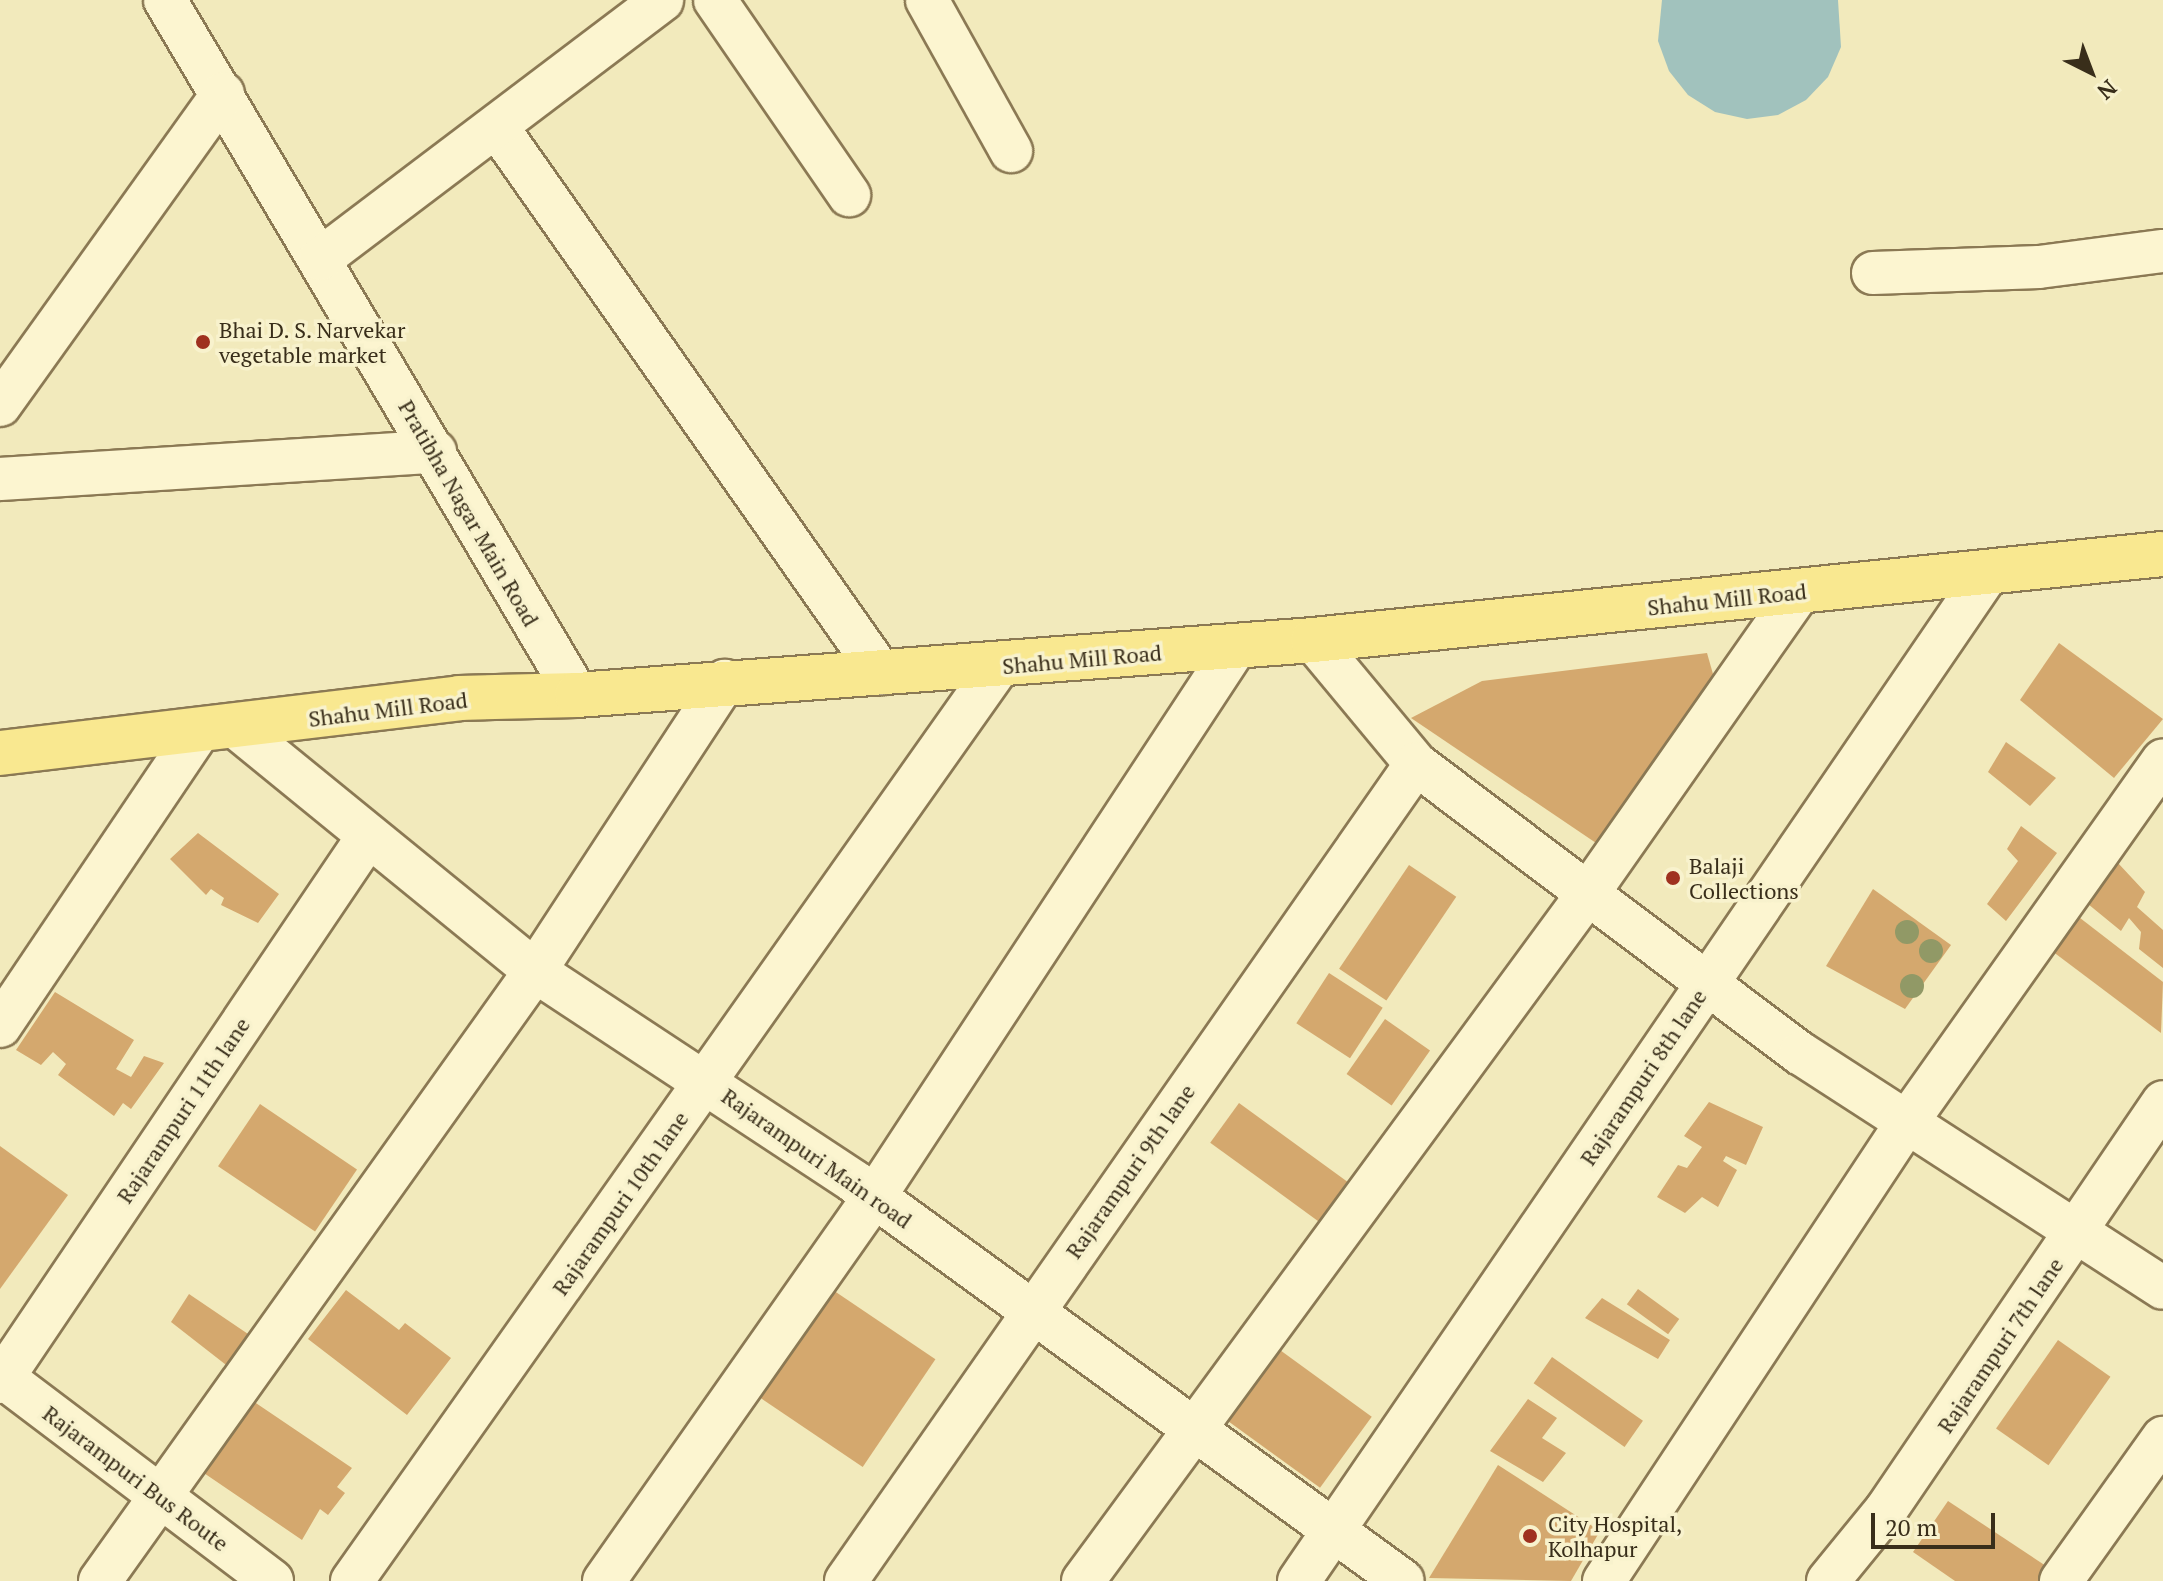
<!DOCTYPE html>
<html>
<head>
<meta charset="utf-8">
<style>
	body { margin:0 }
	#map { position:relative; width:2163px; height:1581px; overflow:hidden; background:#f2eabc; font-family:"PT Serif",serif }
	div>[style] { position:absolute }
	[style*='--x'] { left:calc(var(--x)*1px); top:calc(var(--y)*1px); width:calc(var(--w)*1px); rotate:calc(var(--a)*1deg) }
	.water>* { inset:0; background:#a1c2bd }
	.building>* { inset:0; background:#d4a86e; transform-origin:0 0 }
	.roads { filter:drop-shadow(2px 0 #8b7954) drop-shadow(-2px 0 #8b7954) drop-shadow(0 2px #8b7954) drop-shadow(0 -2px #8b7954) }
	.minor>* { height:42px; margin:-21px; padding:0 21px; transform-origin:21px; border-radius:21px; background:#fcf5d0 }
	.major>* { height:44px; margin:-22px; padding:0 22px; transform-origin:22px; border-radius:22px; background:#f9e890 }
	.trees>* { width:24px; height:24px; margin:-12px; border-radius:50%; background:#919966 }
	.dots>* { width:22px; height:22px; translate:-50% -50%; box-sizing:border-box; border:4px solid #f8f2cd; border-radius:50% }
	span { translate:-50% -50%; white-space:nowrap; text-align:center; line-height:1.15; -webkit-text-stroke:7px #f8f2cd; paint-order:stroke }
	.poi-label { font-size:22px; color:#392e1a }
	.left { translate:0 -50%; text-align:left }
	.street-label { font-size:22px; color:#392e1a }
	.north { position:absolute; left:2051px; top:32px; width:80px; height:80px; -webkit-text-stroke:6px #f8f2cd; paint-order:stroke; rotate:138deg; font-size:22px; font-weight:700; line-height:32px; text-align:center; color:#392e1a }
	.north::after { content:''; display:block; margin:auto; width:28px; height:36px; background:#392e1a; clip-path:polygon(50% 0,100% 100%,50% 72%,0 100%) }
	.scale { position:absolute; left:1871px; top:1513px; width:124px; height:36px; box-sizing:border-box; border:4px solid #392e1a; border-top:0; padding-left:10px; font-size:24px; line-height:28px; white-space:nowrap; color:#392e1a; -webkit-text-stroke:6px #f8f2cd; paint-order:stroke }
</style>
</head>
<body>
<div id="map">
	<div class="water">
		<i style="clip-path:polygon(1662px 0,1838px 0,1841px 47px,1828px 77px,1806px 100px,1778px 115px,1747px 119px,1715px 112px,1688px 95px,1669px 71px,1658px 41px)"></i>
	</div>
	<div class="building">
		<i style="clip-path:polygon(2059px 643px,2163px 719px,2114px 778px,2020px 700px)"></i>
		<i style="clip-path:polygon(1707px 653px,1717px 688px,1599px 845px,1411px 718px,1482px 681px)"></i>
		<i style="clip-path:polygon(2006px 742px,2056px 778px,2030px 806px,1988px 772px)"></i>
		<i style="clip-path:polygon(2021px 826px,2057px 853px,2006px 921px,1987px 904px,2018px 861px,2007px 849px)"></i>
		<i style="clip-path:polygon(198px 833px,279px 894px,258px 923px,221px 905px,224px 898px,211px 889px,206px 895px,170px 859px)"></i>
		<i style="clip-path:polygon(2118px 863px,2145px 892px,2137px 907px,2163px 930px,2163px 968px,2139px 949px,2141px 932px,2129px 918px,2121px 931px,2088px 904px)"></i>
		<i style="left:1409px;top:865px;width:57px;height:125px;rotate:34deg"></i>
		<i style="clip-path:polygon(1873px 889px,1951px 945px,1905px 1009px,1826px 966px)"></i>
		<i style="clip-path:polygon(2071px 911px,2163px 982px,2161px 1033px,2044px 945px)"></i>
		<i style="left:1329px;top:973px;width:64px;height:60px;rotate:33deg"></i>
		<i style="clip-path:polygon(55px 992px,134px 1040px,116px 1069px,131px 1077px,144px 1056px,164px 1063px,131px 1109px,123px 1103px,114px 1116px,58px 1075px,66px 1064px,53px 1052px,41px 1065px,16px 1050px)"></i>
		<i style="left:1385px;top:1019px;width:55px;height:67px;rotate:35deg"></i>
		<i style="clip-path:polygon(1709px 1102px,1763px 1127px,1746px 1165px,1726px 1156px,1723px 1161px,1737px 1170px,1718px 1207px,1702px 1197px,1685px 1213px,1657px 1197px,1678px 1165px,1687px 1168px,1702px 1147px,1684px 1136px)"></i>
		<i style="left:1239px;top:1103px;width:134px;height:49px;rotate:36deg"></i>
		<i style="left:260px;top:1104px;width:117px;height:75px;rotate:34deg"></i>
		<i style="clip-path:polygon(0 1146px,68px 1195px,0 1289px)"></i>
		<i style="left:821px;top:1282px;width:138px;height:130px;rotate:34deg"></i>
		<i style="left:1638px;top:1289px;width:51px;height:19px;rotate:36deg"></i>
		<i style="clip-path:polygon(346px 1290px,399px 1330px,405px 1323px,451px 1358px,407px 1415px,308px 1339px)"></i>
		<i style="clip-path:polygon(189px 1294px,251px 1336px,230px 1368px,171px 1322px)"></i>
		<i style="clip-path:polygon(1602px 1298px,1670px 1340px,1658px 1359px,1585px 1318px)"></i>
		<i style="left:2058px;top:1340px;width:64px;height:108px;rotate:35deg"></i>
		<i style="left:1269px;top:1342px;width:127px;height:88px;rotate:36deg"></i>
		<i style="left:1552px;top:1357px;width:111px;height:32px;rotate:35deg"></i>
		<i style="clip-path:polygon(250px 1399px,352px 1468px,337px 1487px,345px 1493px,328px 1515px,320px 1509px,302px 1540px,198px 1469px)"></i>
		<i style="clip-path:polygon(1528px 1399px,1557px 1418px,1542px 1438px,1566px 1453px,1543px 1482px,1490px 1451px)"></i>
		<i style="clip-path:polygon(1498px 1465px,1600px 1531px,1571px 1581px,1429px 1578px)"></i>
		<i style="clip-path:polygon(1948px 1501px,2052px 1570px,2044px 1581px,1955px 1581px,1913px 1552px)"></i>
	</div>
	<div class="roads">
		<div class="minor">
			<i style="--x:165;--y:0;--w:808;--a:59.34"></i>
			<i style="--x:715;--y:0;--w:237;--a:55.5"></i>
			<i style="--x:927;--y:0;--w:173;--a:60.9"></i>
			<i style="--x:497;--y:127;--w:668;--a:54.88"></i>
			<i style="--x:320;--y:259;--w:429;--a:-37.1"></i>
			<i style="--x:1873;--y:273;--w:166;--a:-2.1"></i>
			<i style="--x:2039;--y:267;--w:125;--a:-7.4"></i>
			<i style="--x:0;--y:405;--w:383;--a:-54.4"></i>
			<i style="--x:0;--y:479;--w:436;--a:-3.6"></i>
			<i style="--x:1313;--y:640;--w:161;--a:50.3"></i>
			<i style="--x:1416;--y:764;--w:481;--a:37"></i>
			<i style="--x:1800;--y:1053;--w:432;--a:32.9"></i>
			<i style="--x:237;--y:728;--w:385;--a:39.2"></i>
			<i style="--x:535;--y:971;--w:385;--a:33.4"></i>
			<i style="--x:856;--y:1183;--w:676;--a:36.04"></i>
			<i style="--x:0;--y:1026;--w:354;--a:-56"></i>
			<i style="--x:0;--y:1375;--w:341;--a:37.1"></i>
			<i style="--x:0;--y:1382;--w:656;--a:-56"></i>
			<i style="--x:100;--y:1581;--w:749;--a:-54.51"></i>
			<i style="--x:535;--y:971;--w:347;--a:-56.8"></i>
			<i style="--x:352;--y:1581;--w:1119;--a:-54.75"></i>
			<i style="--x:604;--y:1581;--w:471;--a:-54.9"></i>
			<i style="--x:875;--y:1196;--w:659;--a:-56.7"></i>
			<i style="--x:846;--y:1581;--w:996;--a:-55.1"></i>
			<i style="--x:1083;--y:1581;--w:855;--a:-53.71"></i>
			<i style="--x:1589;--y:892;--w:366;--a:-55"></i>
			<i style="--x:1299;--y:1581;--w:1221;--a:-55.65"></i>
			<i style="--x:1604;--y:1581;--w:550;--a:-56.57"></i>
			<i style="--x:1907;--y:1122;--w:443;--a:-54.7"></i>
			<i style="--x:1828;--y:1581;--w:92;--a:-50.8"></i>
			<i style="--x:1886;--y:1510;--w:493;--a:-55.8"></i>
			<i style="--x:2061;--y:1581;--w:176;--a:-54.5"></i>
		</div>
		<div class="major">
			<i style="--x:0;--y:753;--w:462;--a:-6.8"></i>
			<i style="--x:459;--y:698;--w:118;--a:-1.5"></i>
			<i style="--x:577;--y:695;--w:738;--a:-4.27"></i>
			<i style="--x:1313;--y:640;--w:854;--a:-5.78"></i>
		</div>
	</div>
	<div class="trees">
		<i style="left:1907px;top:932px"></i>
		<i style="left:1931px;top:951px"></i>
		<i style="left:1912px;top:986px"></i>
	</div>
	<div class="dots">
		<i style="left:203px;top:342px;background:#9f311f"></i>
		<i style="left:1673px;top:878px;background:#9f311f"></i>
		<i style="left:1530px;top:1536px;background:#9f311f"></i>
	</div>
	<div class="poi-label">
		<span class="left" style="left:219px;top:342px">Bhai D. S. Narvekar<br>vegetable market</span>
		<span class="left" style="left:1689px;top:878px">Balaji<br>Collections</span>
		<span class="left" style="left:1548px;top:1536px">City Hospital,<br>Kolhapur</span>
	</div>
	<div class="street-label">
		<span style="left:469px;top:513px;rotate:60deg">Pratibha Nagar Main Road</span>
		<span style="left:1727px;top:599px;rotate:-6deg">Shahu Mill Road</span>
		<span style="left:1082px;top:659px;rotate:-5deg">Shahu Mill Road</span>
		<span style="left:388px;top:709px;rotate:-7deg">Shahu Mill Road</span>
		<span style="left:1643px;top:1077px;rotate:-56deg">Rajarampuri 8th lane</span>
		<span style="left:183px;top:1110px;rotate:-56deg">Rajarampuri 11th lane</span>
		<span style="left:817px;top:1158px;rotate:35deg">Rajarampuri Main road</span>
		<span style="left:1130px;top:1171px;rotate:-55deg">Rajarampuri 9th lane</span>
		<span style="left:620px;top:1203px;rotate:-55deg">Rajarampuri 10th lane</span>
		<span style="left:2000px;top:1345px;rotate:-56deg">Rajarampuri 7th lane</span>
		<span style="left:136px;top:1478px;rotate:37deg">Rajarampuri Bus Route</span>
	</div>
	<div class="north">N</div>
	<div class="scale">20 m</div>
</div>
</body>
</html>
